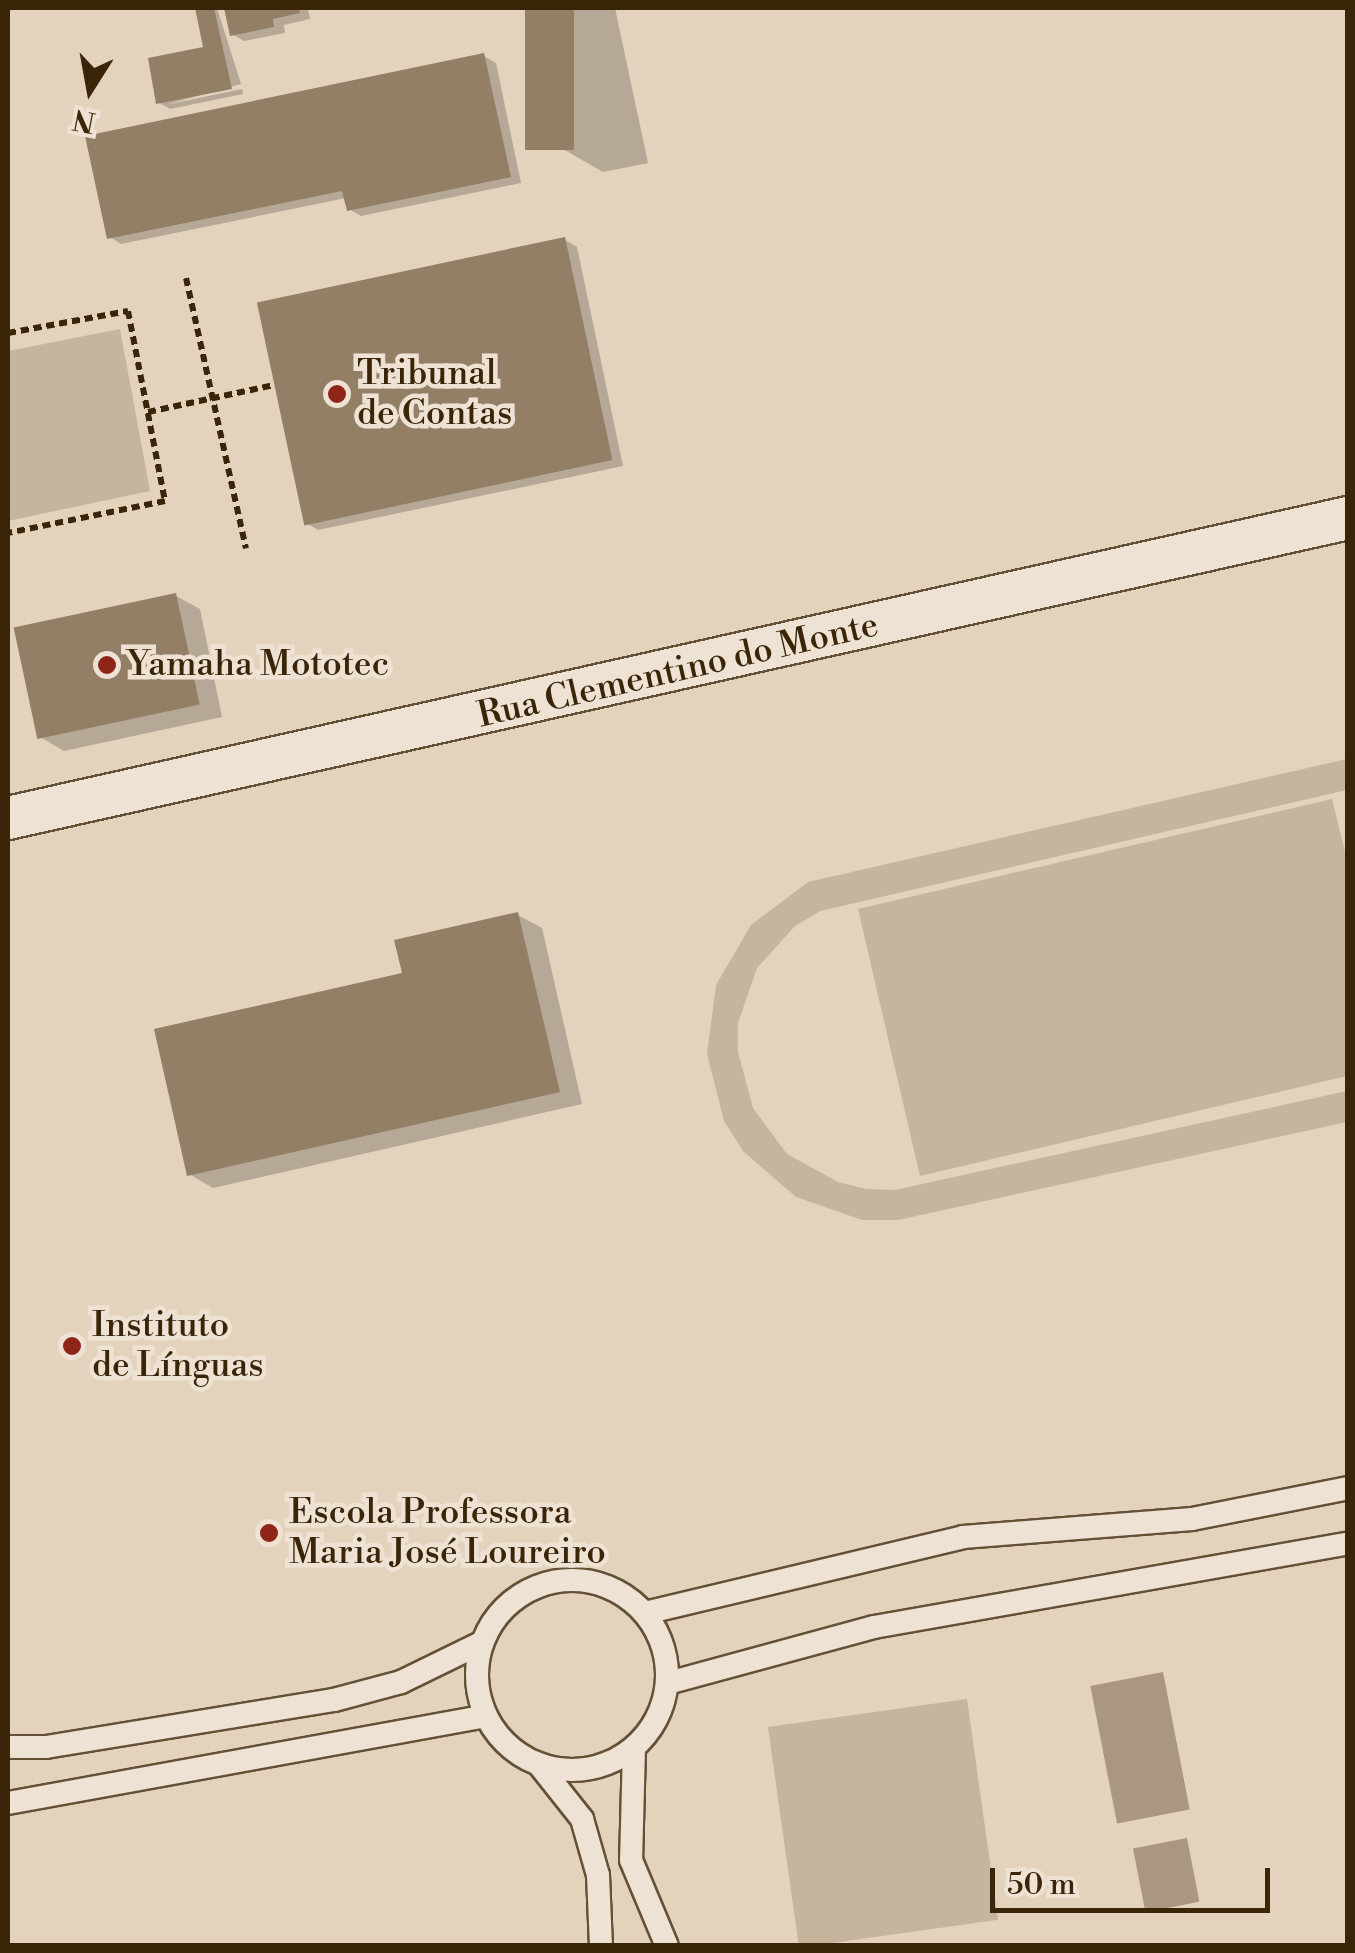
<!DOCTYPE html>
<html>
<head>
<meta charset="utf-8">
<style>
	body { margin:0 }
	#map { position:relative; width:1355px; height:1953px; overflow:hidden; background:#e3d2bc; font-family:"Libre Bodoni",serif }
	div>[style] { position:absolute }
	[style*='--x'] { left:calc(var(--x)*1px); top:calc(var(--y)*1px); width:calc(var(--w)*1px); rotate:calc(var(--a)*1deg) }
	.green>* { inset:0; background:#c6b59d; transform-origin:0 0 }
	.water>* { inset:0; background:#aa977f; transform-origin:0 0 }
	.shadow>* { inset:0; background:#0003 }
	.building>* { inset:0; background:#927f66; transform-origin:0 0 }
	.path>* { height:6px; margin-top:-3px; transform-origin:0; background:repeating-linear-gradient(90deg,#3a2508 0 8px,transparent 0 13px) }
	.roads { filter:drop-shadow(2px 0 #645035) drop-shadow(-2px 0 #645035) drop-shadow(0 2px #645035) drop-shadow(0 -2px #645035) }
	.lane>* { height:22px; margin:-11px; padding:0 11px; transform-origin:11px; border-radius:11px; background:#ede2d3 }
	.lane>.ring { margin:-11px; padding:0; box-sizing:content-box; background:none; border:22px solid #ede2d3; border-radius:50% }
	.street>* { height:42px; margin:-21px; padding:0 21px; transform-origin:21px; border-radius:21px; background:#ede2d3 }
	.dots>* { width:28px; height:28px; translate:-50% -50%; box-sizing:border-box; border:5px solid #ede2d3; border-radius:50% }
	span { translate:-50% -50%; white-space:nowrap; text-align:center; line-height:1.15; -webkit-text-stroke:9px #ede2d3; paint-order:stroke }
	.poi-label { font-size:35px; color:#3a2508 }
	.left { translate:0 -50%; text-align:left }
	.street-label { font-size:35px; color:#3a2508 }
	.frame { position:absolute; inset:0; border:10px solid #3a2508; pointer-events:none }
	.north { position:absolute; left:40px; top:40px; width:100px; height:100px; -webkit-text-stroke:8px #ede2d3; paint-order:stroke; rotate:191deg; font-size:28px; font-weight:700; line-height:40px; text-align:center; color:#3a2508 }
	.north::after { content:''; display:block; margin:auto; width:35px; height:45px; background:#3a2508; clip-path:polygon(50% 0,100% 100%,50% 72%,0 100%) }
	.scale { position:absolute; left:990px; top:1868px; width:280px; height:45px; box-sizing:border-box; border:5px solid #3a2508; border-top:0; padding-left:12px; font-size:30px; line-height:35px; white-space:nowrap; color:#3a2508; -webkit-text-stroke:8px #ede2d3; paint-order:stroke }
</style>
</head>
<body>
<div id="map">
	<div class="green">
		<i style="clip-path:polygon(120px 329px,150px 491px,8px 521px,8px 351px)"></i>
		<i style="clip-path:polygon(1347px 759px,1347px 790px,820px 911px,795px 926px,757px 968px,738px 1023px,738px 1052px,753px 1108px,787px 1154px,838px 1182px,866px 1189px,895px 1190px,1347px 1091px,1347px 1122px,898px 1220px,862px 1220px,796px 1197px,743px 1151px,724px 1121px,707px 1054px,716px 985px,751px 925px,808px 882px)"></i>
		<i style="clip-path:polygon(1332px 799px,1348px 864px,1347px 1076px,920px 1176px,858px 909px)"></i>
		<i style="left:967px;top:1699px;width:223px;height:201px;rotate:82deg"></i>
	</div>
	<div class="water">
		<i style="left:1163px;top:1672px;width:140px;height:74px;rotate:79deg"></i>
		<i style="left:1187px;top:1838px;width:65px;height:55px;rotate:79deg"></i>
	</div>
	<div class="shadow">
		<i style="clip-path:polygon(197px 8px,217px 8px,241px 84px,165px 105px,242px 89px,243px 94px,170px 109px,158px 102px,206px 49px)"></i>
		<i style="clip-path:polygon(227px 8px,308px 8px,310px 19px,284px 25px,285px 33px,244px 41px,232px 34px)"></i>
		<i style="clip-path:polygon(527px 8px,615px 8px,648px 163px,603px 172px,556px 145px)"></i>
		<i style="clip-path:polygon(484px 56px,496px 63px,521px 183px,361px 216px,349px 209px,346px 198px,121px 244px,110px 237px)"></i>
		<i style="clip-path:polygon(565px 240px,577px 247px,623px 466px,318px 530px,306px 523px)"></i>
		<i style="clip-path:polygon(176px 596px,200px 609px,222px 717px,64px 751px,40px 737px)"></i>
		<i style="clip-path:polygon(518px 915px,542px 928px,582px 1104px,213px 1188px,189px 1174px,405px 975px)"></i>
	</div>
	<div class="building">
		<i style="clip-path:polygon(195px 8px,214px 8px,232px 89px,156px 104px,148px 58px,203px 47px)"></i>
		<i style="clip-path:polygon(224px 8px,299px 8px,300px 13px,273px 19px,274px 27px,230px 36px)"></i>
		<i style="left:525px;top:8px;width:49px;height:142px"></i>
		<i style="clip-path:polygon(484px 53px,511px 177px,347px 211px,342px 191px,107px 239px,85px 136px)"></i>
		<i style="left:565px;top:237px;width:228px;height:315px;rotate:78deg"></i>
		<i style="left:176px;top:593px;width:114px;height:166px;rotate:78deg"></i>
		<i style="clip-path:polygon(518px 912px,560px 1092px,187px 1176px,154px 1029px,402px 973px,394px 940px)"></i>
	</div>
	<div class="path">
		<i style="--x:186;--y:278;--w:277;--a:77.5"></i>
		<i style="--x:8;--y:333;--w:122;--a:-10.4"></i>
		<i style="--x:128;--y:311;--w:194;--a:79"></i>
		<i style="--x:165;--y:501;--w:160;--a:168.5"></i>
		<i style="--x:148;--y:412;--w:129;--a:-12.1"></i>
	</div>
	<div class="roads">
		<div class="lane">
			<i class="ring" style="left:477px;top:1580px;width:168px;height:168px"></i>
			<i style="--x:645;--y:1613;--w:327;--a:-13.4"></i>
			<i style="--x:963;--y:1537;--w:230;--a:-4.5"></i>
			<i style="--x:1192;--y:1519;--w:159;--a:-11.2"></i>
			<i style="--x:668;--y:1683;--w:213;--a:-15.2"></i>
			<i style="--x:874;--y:1627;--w:481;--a:-10"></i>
			<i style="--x:8;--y:1747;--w:38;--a:0"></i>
			<i style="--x:46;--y:1747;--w:292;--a:-9.3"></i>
			<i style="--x:334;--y:1700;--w:69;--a:-15"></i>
			<i style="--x:401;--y:1682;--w:89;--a:-26"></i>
			<i style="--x:634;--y:1748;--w:112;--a:91.5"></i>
			<i style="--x:631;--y:1860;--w:93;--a:67.3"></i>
			<i style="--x:540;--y:1766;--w:68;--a:51.6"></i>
			<i style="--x:582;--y:1819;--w:58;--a:74.1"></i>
			<i style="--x:598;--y:1875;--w:71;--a:87.6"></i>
			<i style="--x:8;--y:1803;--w:485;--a:-10.3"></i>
		</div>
		<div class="street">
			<i style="--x:8;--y:818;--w:1373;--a:-12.62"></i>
		</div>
	</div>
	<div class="dots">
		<i style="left:337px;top:394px;background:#8f2418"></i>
		<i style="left:107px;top:665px;background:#8f2418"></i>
		<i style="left:72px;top:1346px;background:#8f2418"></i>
		<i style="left:269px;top:1533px;background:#8f2418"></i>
	</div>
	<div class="poi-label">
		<span class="left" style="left:357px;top:394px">Tribunal<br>de Contas</span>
		<span class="left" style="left:127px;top:665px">Yamaha Mototec</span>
		<span class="left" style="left:92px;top:1346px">Instituto<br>de Línguas</span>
		<span class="left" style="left:289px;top:1533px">Escola Professora<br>Maria José Loureiro</span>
	</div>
	<div class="street-label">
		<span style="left:678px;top:671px;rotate:-13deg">Rua Clementino do Monte</span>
	</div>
	<div class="frame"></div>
	<div class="north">N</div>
	<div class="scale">50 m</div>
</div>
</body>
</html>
